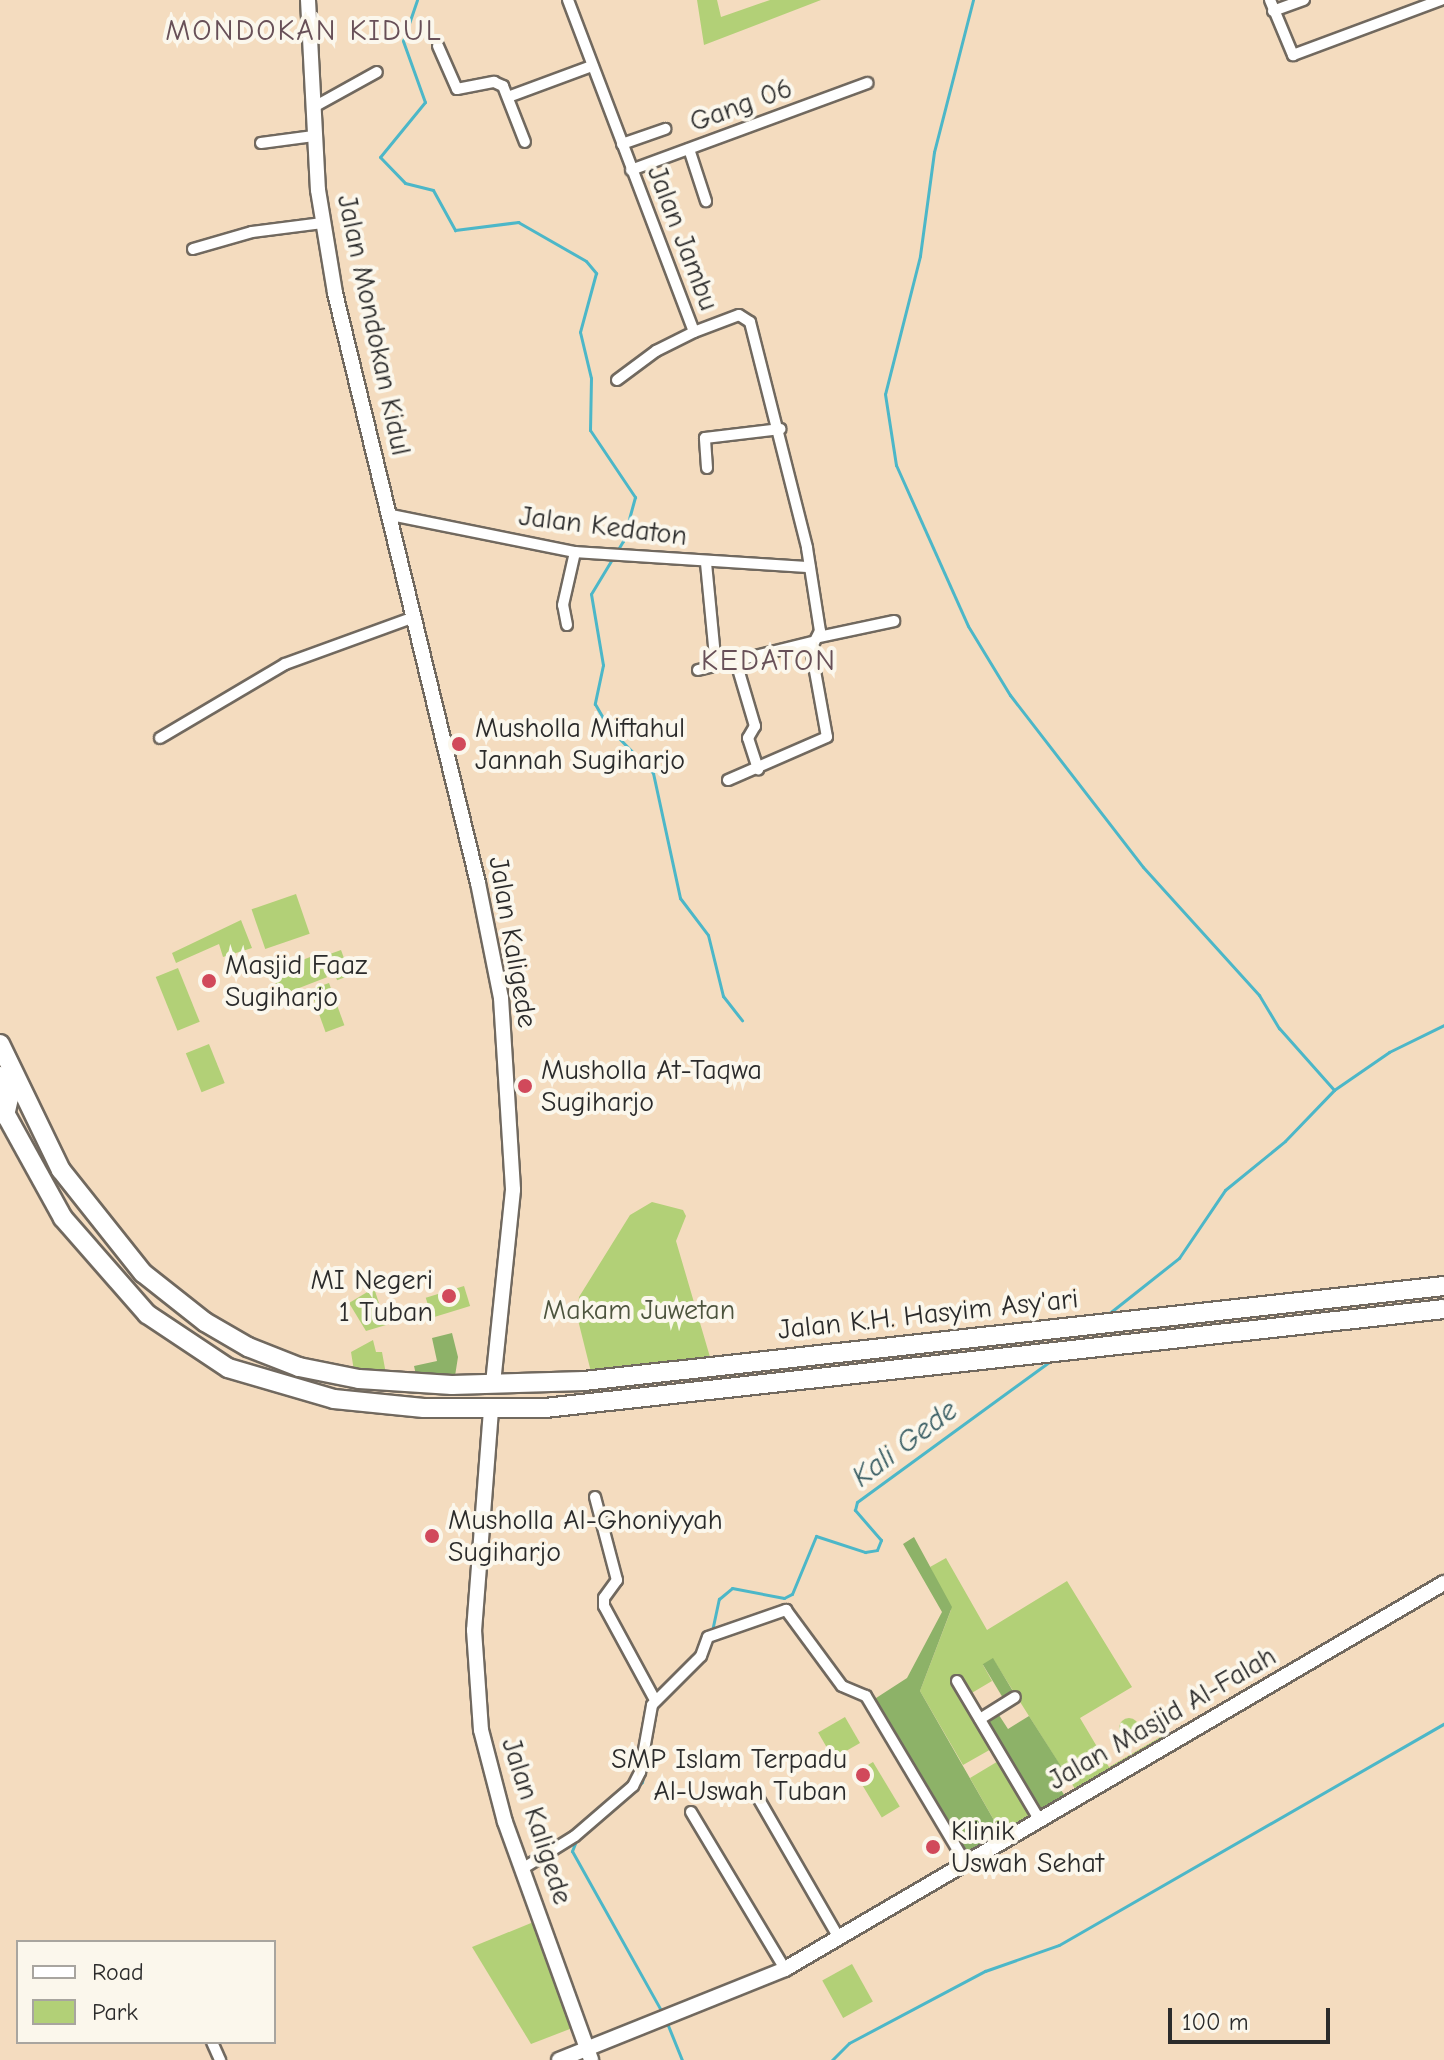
<!DOCTYPE html>
<html>
<head>
<meta charset="utf-8">
<style>
	body { margin:0 }
	#map { position:relative; width:1444px; height:2060px; overflow:hidden; background:#f4dcbf; font-family:"Comic Neue",sans-serif }
	div>[style] { position:absolute }
	[style*='--x'] { left:calc(var(--x)*1px); top:calc(var(--y)*1px); width:calc(var(--w)*1px); rotate:calc(var(--a)*1deg) }
	.green>* { inset:0; background:#b2d077; transform-origin:0 0 }
	.round { border-radius:50% }
	.forest>* { inset:0; background:#8db268; transform-origin:0 0 }
	.stream>* { height:3px; margin:-1.5px; padding:0 1.5px; transform-origin:1.5px; border-radius:1.5px; background:#4cb7c8 }
	.roads { filter:drop-shadow(2px 0 #71695f) drop-shadow(-2px 0 #71695f) drop-shadow(0 2px #71695f) drop-shadow(0 -2px #71695f) }
	.minor>* { height:10px; margin:-5px; padding:0 5px; transform-origin:5px; border-radius:5px; background:#fff }
	.tertiary>* { height:14px; margin:-7px; padding:0 7px; transform-origin:7px; border-radius:7px; background:#fff }
	.trunk>* { height:18px; margin:-9px; padding:0 9px; transform-origin:9px; border-radius:9px; background:#fff }
	.dots>* { width:22px; height:22px; translate:-50% -50%; box-sizing:border-box; border:4px solid #fbf7ec; border-radius:50% }
	span { translate:-50% -50%; white-space:nowrap; text-align:center; line-height:1.15; -webkit-text-stroke:8px #fbf7ec; paint-order:stroke }
	.street-label { font-size:28px; color:#2b2b2b }
	.poi-label { font-size:28px; color:#2b2b2b }
	.left { translate:0 -50%; text-align:left }
	.right { translate:-100% -50%; text-align:right }
	.park-label { font-size:28px; color:#4d543e }
	.neighbourhood-label { font-size:30px; color:#685058; letter-spacing:2px }
	.water-label { font-size:30px; color:#375c62; font-style:italic }
	.legend { position:absolute; left:16px; top:1940px; width:260px; height:104px; box-sizing:border-box; background:#fbf7ec; border:2px solid #a8a59f; margin:0; padding:10px 14px; list-style:none; font-size:24px; color:#2b2b2b }
	.legend li { display:flex; align-items:center; gap:16px; height:40px }
	.legend b { width:40px; border:2px solid #a8a59f }
	.scale { position:absolute; left:1168px; top:2008px; width:162px; height:36px; box-sizing:border-box; border:4px solid #2b2b2b; border-top:0; padding-left:10px; font-size:24px; line-height:28px; white-space:nowrap; color:#2b2b2b; -webkit-text-stroke:6px #fbf7ec; paint-order:stroke }
</style>
</head>
<body>
<div id="map">
	<div class="green">
		<i style="clip-path:polygon(697px 0,717px 0,721px 17px,770px 0,821px 0,704px 45px)"></i>
		<i style="left:296px;top:894px;width:42px;height:47px;rotate:71deg"></i>
		<i style="clip-path:polygon(241px 920px,252px 948px,223px 957px,219px 944px,176px 963px,172px 953px)"></i>
		<i style="left:341px;top:950px;width:27px;height:14px;rotate:70deg"></i>
		<i style="left:318px;top:954px;width:25px;height:50px;rotate:69deg"></i>
		<i style="left:178px;top:968px;width:58px;height:24px;rotate:68deg"></i>
		<i style="left:329px;top:983px;width:45px;height:20px;rotate:70deg"></i>
		<i style="left:209px;top:1044px;width:42px;height:25px;rotate:68deg"></i>
		<i style="clip-path:polygon(652px 1202px,683px 1210px,686px 1216px,676px 1241px,710px 1357px,591px 1372px,577px 1316px,579px 1297px,630px 1215px)"></i>
		<i style="left:464px;top:1286px;width:21px;height:40px;rotate:73deg"></i>
		<i style="clip-path:polygon(374px 1288px,386px 1325px,366px 1331px,349px 1303px)"></i>
		<i style="clip-path:polygon(373px 1340px,376px 1352px,382px 1352px,386px 1374px,354px 1371px,351px 1352px)"></i>
		<i style="clip-path:polygon(946px 1558px,987px 1630px,1067px 1581px,1132px 1687px,1080px 1718px,1109px 1767px,1162px 1736px,1164px 1740px,1077px 1792px,993px 1659px,983px 1665px,992px 1681px,970px 1694px,1040px 1814px,1003px 1836px,970px 1778px,1000px 1760px,993px 1748px,963px 1765px,920px 1691px,951px 1610px,930px 1567px)"></i>
		<i style="left:845px;top:1717px;width:30px;height:31px;rotate:60deg"></i>
		<i class="round" style="left:1119px;top:1718px;width:20px;height:20px"></i>
		<i style="left:873px;top:1762px;width:52px;height:21px;rotate:59deg"></i>
		<i style="clip-path:polygon(536px 1921px,575px 2027px,531px 2044px,472px 1947px)"></i>
		<i style="left:852px;top:1964px;width:43px;height:34px;rotate:61deg"></i>
	</div>
	<div class="forest">
		<i style="clip-path:polygon(452px 1333px,458px 1357px,455px 1376px,416px 1375px,414px 1366px,437px 1361px,432px 1338px)"></i>
		<i style="clip-path:polygon(914px 1537px,952px 1607px,920px 1691px,1003px 1836px,966px 1857px,873px 1700px,907px 1678px,942px 1612px,903px 1544px)"></i>
		<i style="left:993px;top:1658px;width:42px;height:12px;rotate:59deg"></i>
		<i style="clip-path:polygon(997px 1712px,1008px 1729px,1029px 1716px,1066px 1774px,1055px 1781px,1067px 1799px,1040px 1814px,984px 1720px)"></i>
	</div>
	<div class="stream">
		<i style="--x:417;--y:0;--w:43;--a:108.9"></i>
		<i style="--x:403;--y:41;--w:65;--a:70.2"></i>
		<i style="--x:425;--y:102;--w:71;--a:129.3"></i>
		<i style="--x:380;--y:157;--w:36;--a:46"></i>
		<i style="--x:405;--y:183;--w:29;--a:14"></i>
		<i style="--x:433;--y:190;--w:46;--a:61.2"></i>
		<i style="--x:455;--y:230;--w:64;--a:-7.2"></i>
		<i style="--x:518;--y:222;--w:78;--a:29.8"></i>
		<i style="--x:586;--y:261;--w:16;--a:50"></i>
		<i style="--x:596;--y:273;--w:61;--a:105.2"></i>
		<i style="--x:580;--y:332;--w:47;--a:76.6"></i>
		<i style="--x:591;--y:378;--w:52;--a:91.1"></i>
		<i style="--x:590;--y:430;--w:81;--a:56.1"></i>
		<i style="--x:635;--y:497;--w:46;--a:105.3"></i>
		<i style="--x:623;--y:541;--w:62;--a:121.1"></i>
		<i style="--x:591;--y:594;--w:72;--a:80.4"></i>
		<i style="--x:603;--y:665;--w:40;--a:102"></i>
		<i style="--x:595;--y:704;--w:28;--a:60"></i>
		<i style="--x:609;--y:728;--w:63;--a:45.6"></i>
		<i style="--x:653;--y:773;--w:128;--a:77.8"></i>
		<i style="--x:680;--y:898;--w:46;--a:52.9"></i>
		<i style="--x:708;--y:935;--w:63;--a:76.2"></i>
		<i style="--x:723;--y:996;--w:31;--a:52"></i>
		<i style="--x:973;--y:0;--w:157;--a:104.4"></i>
		<i style="--x:934;--y:152;--w:105;--a:97.7"></i>
		<i style="--x:920;--y:256;--w:142;--a:104.2"></i>
		<i style="--x:885;--y:394;--w:72;--a:81.2"></i>
		<i style="--x:896;--y:465;--w:176;--a:65.9"></i>
		<i style="--x:968;--y:626;--w:81;--a:58.7"></i>
		<i style="--x:1010;--y:695;--w:217;--a:52.3"></i>
		<i style="--x:1143;--y:867;--w:173;--a:47.8"></i>
		<i style="--x:1259;--y:995;--w:39;--a:59"></i>
		<i style="--x:1279;--y:1028;--w:83;--a:48.4"></i>
		<i style="--x:1107;--y:1315;--w:92;--a:-38.4"></i>
		<i style="--x:1179;--y:1258;--w:82;--a:-55.9"></i>
		<i style="--x:1225;--y:1190;--w:77;--a:-39.2"></i>
		<i style="--x:1285;--y:1141;--w:71;--a:-46.1"></i>
		<i style="--x:1334;--y:1090;--w:67;--a:-34.6"></i>
		<i style="--x:1389;--y:1052;--w:61;--a:-26.1"></i>
		<i style="--x:712;--y:1631;--w:33;--a:-78"></i>
		<i style="--x:719;--y:1599;--w:17;--a:-40"></i>
		<i style="--x:732;--y:1588;--w:53;--a:10.9"></i>
		<i style="--x:784;--y:1598;--w:9;--a:-27"></i>
		<i style="--x:792;--y:1594;--w:63;--a:-67.5"></i>
		<i style="--x:816;--y:1536;--w:52;--a:18.1"></i>
		<i style="--x:865;--y:1552;--w:12;--a:-9"></i>
		<i style="--x:877;--y:1550;--w:11;--a:-68"></i>
		<i style="--x:881;--y:1540;--w:40;--a:-131"></i>
		<i style="--x:855;--y:1510;--w:8;--a:-76"></i>
		<i style="--x:857;--y:1502;--w:241;--a:-36.1"></i>
		<i style="--x:703;--y:1661;--w:21;--a:-67"></i>
		<i style="--x:603;--y:1818;--w:53;--a:-42.7"></i>
		<i style="--x:642;--y:1782;--w:39;--a:-78"></i>
		<i style="--x:576;--y:1841;--w:11;--a:112"></i>
		<i style="--x:572;--y:1851;--w:184;--a:60.8"></i>
		<i style="--x:667;--y:2023;--w:40;--a:68"></i>
		<i style="--x:832;--y:2060;--w:24;--a:-45"></i>
		<i style="--x:849;--y:2043;--w:154;--a:-27.9"></i>
		<i style="--x:985;--y:1971;--w:78;--a:-19.4"></i>
		<i style="--x:1059;--y:1945;--w:444;--a:-29.9"></i>
	</div>
	<div class="roads">
		<div class="minor">
			<i style="--x:568;--y:0;--w:355;--a:69.2"></i>
			<i style="--x:694;--y:332;--w:48;--a:-20.7"></i>
			<i style="--x:739;--y:315;--w:13;--a:32"></i>
			<i style="--x:750;--y:322;--w:233;--a:75.8"></i>
			<i style="--x:807;--y:548;--w:84;--a:81.1"></i>
			<i style="--x:820;--y:631;--w:20;--a:117"></i>
			<i style="--x:811;--y:649;--w:89;--a:79.7"></i>
			<i style="--x:827;--y:737;--w:108;--a:156.5"></i>
			<i style="--x:1270;--y:0;--w:60;--a:67.3"></i>
			<i style="--x:1293;--y:55;--w:158;--a:-20.4"></i>
			<i style="--x:1273;--y:11;--w:33;--a:-20"></i>
			<i style="--x:438;--y:46;--w:47;--a:66.2"></i>
			<i style="--x:457;--y:89;--w:38;--a:-11"></i>
			<i style="--x:494;--y:82;--w:10;--a:24"></i>
			<i style="--x:503;--y:86;--w:60;--a:68.6"></i>
			<i style="--x:508;--y:97;--w:90;--a:-20.3"></i>
			<i style="--x:312;--y:108;--w:74;--a:-29"></i>
			<i style="--x:261;--y:143;--w:53;--a:-7.5"></i>
			<i style="--x:622;--y:144;--w:46;--a:-19.2"></i>
			<i style="--x:689;--y:149;--w:55;--a:71.9"></i>
			<i style="--x:631;--y:170;--w:252;--a:-20.2"></i>
			<i style="--x:193;--y:249;--w:61;--a:-16.1"></i>
			<i style="--x:252;--y:232;--w:71;--a:-7.3"></i>
			<i style="--x:617;--y:380;--w:49;--a:-36.6"></i>
			<i style="--x:656;--y:351;--w:42;--a:-26.6"></i>
			<i style="--x:707;--y:468;--w:30;--a:-94"></i>
			<i style="--x:705;--y:438;--w:76;--a:-6.8"></i>
			<i style="--x:391;--y:515;--w:188;--a:11.4"></i>
			<i style="--x:575;--y:552;--w:235;--a:3.7"></i>
			<i style="--x:706;--y:563;--w:103;--a:84.5"></i>
			<i style="--x:567;--y:625;--w:20;--a:-101"></i>
			<i style="--x:563;--y:605;--w:54;--a:-77.2"></i>
			<i style="--x:819;--y:637;--w:77;--a:-12"></i>
			<i style="--x:736;--y:662;--w:67;--a:73.5"></i>
			<i style="--x:755;--y:726;--w:14;--a:120"></i>
			<i style="--x:748;--y:738;--w:33;--a:72"></i>
			<i style="--x:698;--y:670;--w:117;--a:-13.8"></i>
			<i style="--x:160;--y:738;--w:145;--a:-30.6"></i>
			<i style="--x:285;--y:664;--w:137;--a:-20"></i>
			<i style="--x:595;--y:1497;--w:86;--a:75.2"></i>
			<i style="--x:617;--y:1580;--w:22;--a:126"></i>
			<i style="--x:604;--y:1598;--w:8;--a:90"></i>
			<i style="--x:604;--y:1606;--w:107;--a:61.5"></i>
			<i style="--x:957;--y:1681;--w:163;--a:59.3"></i>
			<i style="--x:980;--y:1719;--w:41;--a:-32.2"></i>
			<i style="--x:753;--y:1789;--w:172;--a:60"></i>
			<i style="--x:691;--y:1812;--w:183;--a:59.1"></i>
			<i style="--x:522;--y:1869;--w:62;--a:-31.9"></i>
			<i style="--x:575;--y:1836;--w:77;--a:-40.8"></i>
			<i style="--x:633;--y:1786;--w:16;--a:-63"></i>
			<i style="--x:640;--y:1772;--w:68;--a:-79.8"></i>
			<i style="--x:652;--y:1705;--w:69;--a:-45"></i>
			<i style="--x:701;--y:1656;--w:20;--a:-70"></i>
			<i style="--x:708;--y:1637;--w:83;--a:-19.1"></i>
			<i style="--x:786;--y:1610;--w:94;--a:53.6"></i>
			<i style="--x:842;--y:1686;--w:26;--a:23"></i>
			<i style="--x:866;--y:1696;--w:196;--a:59.2"></i>
			<i style="--x:212;--y:2042;--w:20;--a:66"></i>
		</div>
		<div class="tertiary">
			<i style="--x:308;--y:0;--w:190;--a:87"></i>
			<i style="--x:318;--y:190;--w:104;--a:80.6"></i>
			<i style="--x:335;--y:293;--w:607;--a:76.38"></i>
			<i style="--x:478;--y:883;--w:117;--a:78.7"></i>
			<i style="--x:501;--y:998;--w:192;--a:86.4"></i>
			<i style="--x:513;--y:1190;--w:196;--a:95.9"></i>
			<i style="--x:491;--y:1410;--w:221;--a:94.4"></i>
			<i style="--x:474;--y:1630;--w:100;--a:86"></i>
			<i style="--x:481;--y:1730;--w:95;--a:75.4"></i>
			<i style="--x:505;--y:1822;--w:253;--a:70.1"></i>
			<i style="--x:559;--y:2060;--w:244;--a:-21.9"></i>
			<i style="--x:785;--y:1969;--w:764;--a:-30.36"></i>
		</div>
		<div class="trunk">
			<i style="--x:0;--y:1044;--w:140;--a:64.2"></i>
			<i style="--x:61;--y:1170;--w:132;--a:51.5"></i>
			<i style="--x:143;--y:1273;--w:79;--a:38.3"></i>
			<i style="--x:205;--y:1322;--w:50;--a:30.2"></i>
			<i style="--x:248;--y:1347;--w:55;--a:21.4"></i>
			<i style="--x:299;--y:1367;--w:61;--a:11.3"></i>
			<i style="--x:359;--y:1379;--w:93;--a:3.7"></i>
			<i style="--x:452;--y:1385;--w:132;--a:-1.7"></i>
			<i style="--x:584;--y:1381;--w:865;--a:-6.3"></i>
			<i style="--x:0;--y:1076;--w:24;--a:68"></i>
			<i style="--x:9;--y:1098;--w:18;--a:103"></i>
			<i style="--x:0;--y:1104;--w:130;--a:61.1"></i>
			<i style="--x:63;--y:1218;--w:128;--a:48.8"></i>
			<i style="--x:147;--y:1314;--w:97;--a:33.7"></i>
			<i style="--x:228;--y:1368;--w:110;--a:16.3"></i>
			<i style="--x:334;--y:1399;--w:90;--a:5.7"></i>
			<i style="--x:424;--y:1408;--w:121;--a:0"></i>
			<i style="--x:545;--y:1408;--w:904;--a:-6.28"></i>
		</div>
	</div>
	<div class="dots">
		<i style="left:459px;top:744px;background:#d1495b"></i>
		<i style="left:209px;top:981px;background:#d1495b"></i>
		<i style="left:525px;top:1086px;background:#d1495b"></i>
		<i style="left:449px;top:1296px;background:#d1495b"></i>
		<i style="left:432px;top:1536px;background:#d1495b"></i>
		<i style="left:863px;top:1775px;background:#d1495b"></i>
		<i style="left:933px;top:1847px;background:#d1495b"></i>
	</div>
	<div class="street-label">
		<span style="left:741px;top:105px;rotate:-20deg">Gang 06</span>
		<span style="left:683px;top:238px;rotate:69deg">Jalan Jambu</span>
		<span style="left:374px;top:325px;rotate:78deg">Jalan Mondokan Kidul</span>
		<span style="left:603px;top:526px;rotate:7deg">Jalan Kedaton</span>
		<span style="left:513px;top:942px;rotate:80deg">Jalan Kaligede</span>
		<span style="left:928px;top:1314px;rotate:-6deg">Jalan K.H. Hasyim Asy'ari</span>
		<span style="left:1162px;top:1718px;rotate:-30deg">Jalan Masjid Al-Falah</span>
		<span style="left:537px;top:1821px;rotate:72deg">Jalan Kaligede</span>
	</div>
	<div class="poi-label">
		<span class="left" style="left:475px;top:744px">Musholla Miftahul<br>Jannah Sugiharjo</span>
		<span class="left" style="left:225px;top:981px">Masjid Faaz<br>Sugiharjo</span>
		<span class="left" style="left:541px;top:1086px">Musholla At-Taqwa<br>Sugiharjo</span>
		<span class="right" style="left:433px;top:1296px">MI Negeri<br>1 Tuban</span>
		<span class="left" style="left:448px;top:1536px">Musholla Al-Ghoniyyah<br>Sugiharjo</span>
		<span class="right" style="left:847px;top:1775px">SMP Islam Terpadu<br>Al-Uswah Tuban</span>
		<span class="left" style="left:951px;top:1847px">Klinik<br>Uswah Sehat</span>
	</div>
	<div class="park-label">
		<span style="left:639px;top:1310px">Makam Juwetan</span>
	</div>
	<div class="neighbourhood-label">
		<span style="left:304px;top:31px">MONDOKAN KIDUL</span>
		<span style="left:769px;top:661px">KEDATON</span>
	</div>
	<div class="water-label">
		<span style="left:905px;top:1444px;rotate:-37deg">Kali Gede</span>
	</div>
	<ul class="legend">
	<li><b style="height:10px;background:#fff"></b>Road</li>
	<li><b style="height:22px;background:#b2d077"></b>Park</li>
	</ul>
	<div class="scale">100 m</div>
</div>
</body>
</html>
